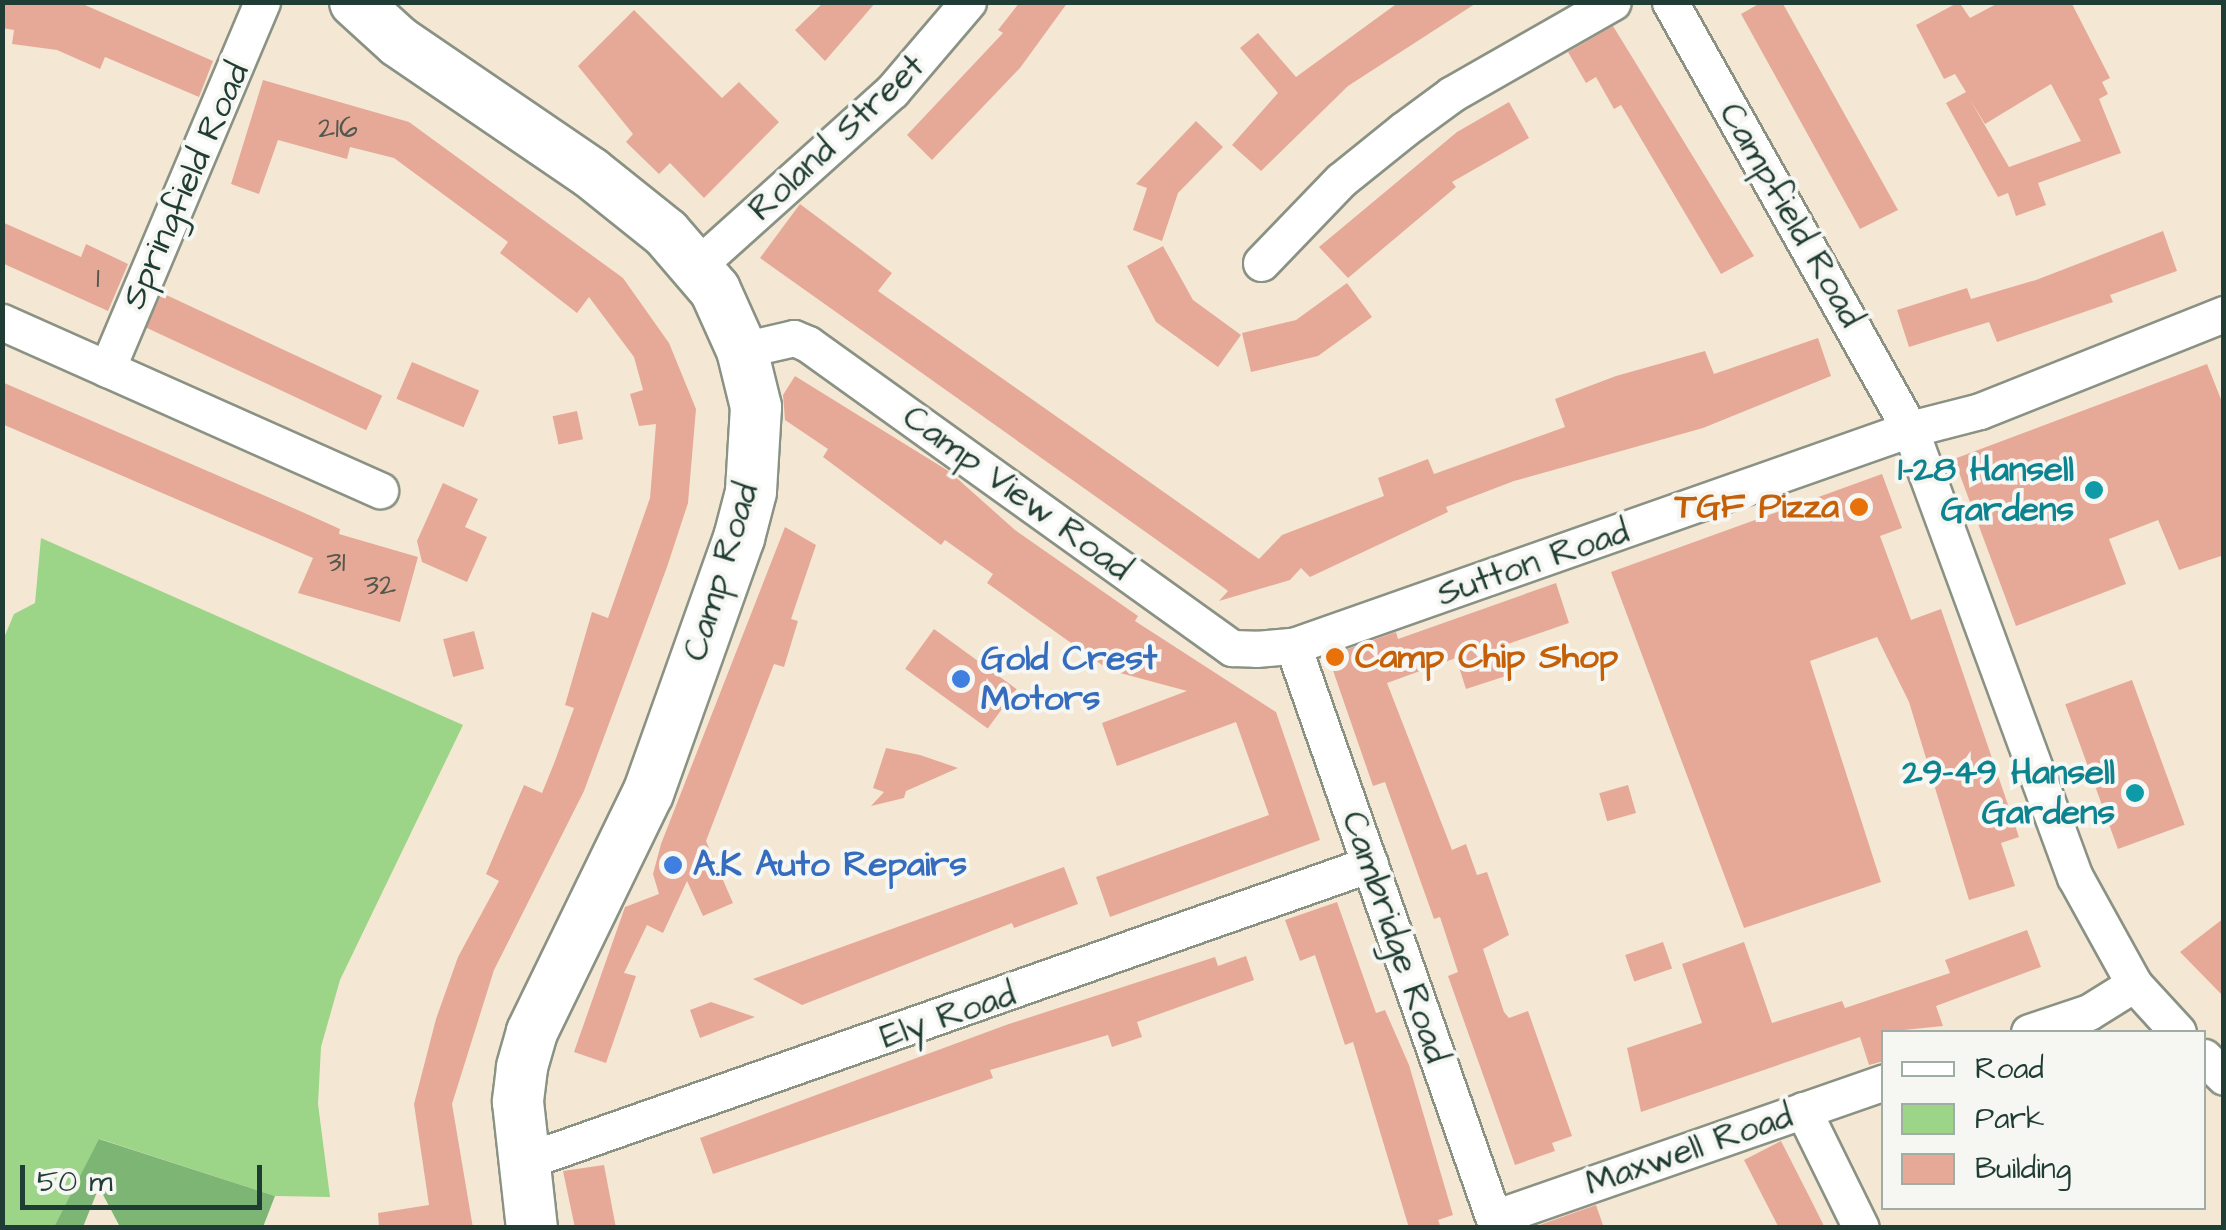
<!DOCTYPE html>
<html>
<head>
<meta charset="utf-8">
<style>
	body { margin:0 }
	#map { position:relative; width:2226px; height:1230px; overflow:hidden; background:#f4e8d5; font-family:"Architects Daughter",sans-serif }
	div>[style] { position:absolute }
	[style*='--x'] { left:calc(var(--x)*1px); top:calc(var(--y)*1px); width:calc(var(--w)*1px); rotate:calc(var(--a)*1deg) }
	.green>* { inset:0; background:#9cd587 }
	.forest>* { inset:0; background:#7db674 }
	.building>* { inset:0; background:#e6a998; transform-origin:0 0 }
	.roads { filter:drop-shadow(2px 0 #8a9284) drop-shadow(-2px 0 #8a9284) drop-shadow(0 2px #8a9284) drop-shadow(0 -2px #8a9284) }
	.street>* { height:35px; margin:-17.5px; padding:0 17.5px; transform-origin:17.5px; border-radius:17.5px; background:#fff }
	.secondary>* { height:50px; margin:-25px; padding:0 25px; transform-origin:25px; border-radius:25px; background:#fff }
	.dots>* { width:28px; height:28px; translate:-50% -50%; box-sizing:border-box; border:5px solid #f6f6f2; border-radius:50% }
	span { translate:-50% -50%; white-space:nowrap; text-align:center; line-height:1.15; -webkit-text-stroke:8px #f6f6f2; paint-order:stroke }
	.number-label { font-size:30px; color:#51584d }
	.number-label span { -webkit-text-stroke-width:0 }
	.street-label { font-size:35px; color:#1f3d34 }
	.culture-label { font-size:35px; color:#0d838f; font-weight:700 }
	.right { translate:-100% -50%; text-align:right }
	.food-label { font-size:35px; color:#c56008; font-weight:700 }
	.left { translate:0 -50%; text-align:left }
	.shop-label { font-size:35px; color:#366cbe; font-weight:700 }
	.frame { position:absolute; inset:0; border:5px solid #1f3d34; pointer-events:none }
	.legend { position:absolute; left:1881px; top:1030px; width:325px; height:180px; box-sizing:border-box; background:#f6f6f2; border:2px solid #a0aca6; margin:0; padding:12px 18px; list-style:none; font-size:30px; color:#1f3d34 }
	.legend li { display:flex; align-items:center; gap:20px; height:50px }
	.legend b { width:50px; border:2px solid #a0aca6 }
	.scale { position:absolute; left:20px; top:1165px; width:242px; height:45px; box-sizing:border-box; border:5px solid #1f3d34; border-top:0; padding-left:12px; font-size:30px; line-height:35px; white-space:nowrap; color:#1f3d34; -webkit-text-stroke:8px #f6f6f2; paint-order:stroke }
</style>
</head>
<body>
<div id="map">
	<div class="green">
		<i style="clip-path:polygon(41px 538px,463px 725px,340px 980px,321px 1047px,318px 1104px,330px 1197px,275px 1196px,100px 1139px,54px 1227px,3px 1228px,3px 640px,14px 614px,35px 603px)"></i>
	</div>
	<div class="forest">
		<i style="clip-path:polygon(99px 1139px,275px 1196px,263px 1227px,120px 1227px,99px 1187px,83px 1227px,54px 1227px)"></i>
	</div>
	<div class="building">
		<i style="clip-path:polygon(2px 2px,78px 2px,213px 61px,199px 97px,105px 57px,100px 69px,57px 50px,12px 44px,14px 30px,2px 28px)"></i>
		<i style="clip-path:polygon(824px 2px,876px 2px,825px 61px,795px 30px)"></i>
		<i style="clip-path:polygon(1020px 2px,1068px 2px,1020px 68px,932px 160px,907px 135px,1003px 33px,998px 30px)"></i>
		<i style="clip-path:polygon(1399px 2px,1478px 2px,1348px 86px,1261px 171px,1232px 145px,1278px 93px,1240px 48px,1258px 33px,1296px 77px)"></i>
		<i style="clip-path:polygon(1762px 2px,1782px 2px,1898px 210px,1860px 229px,1741px 14px)"></i>
		<i style="clip-path:polygon(evenodd,1959px 2px,1970px 18px,2000px 2px,2071px 2px,2110px 78px,2102px 82px,2108px 94px,2099px 99px,2121px 153px,2038px 183px,2046px 205px,2016px 216px,2008px 193px,1998px 197px,1946px 103px,1966px 92px,1955px 74px,1944px 79px,1916px 25px,1959px 2px,2051px 84px,2081px 141px,2009px 167px,1969px 98px,1985px 124px,2051px 84px)"></i>
		<i style="clip-path:polygon(634px 10px,722px 98px,739px 82px,779px 122px,704px 198px,670px 163px,659px 174px,626px 142px,633px 134px,578px 66px)"></i>
		<i style="clip-path:polygon(1613px 26px,1754px 256px,1721px 274px,1621px 105px,1614px 109px,1596px 77px,1586px 83px,1568px 52px)"></i>
		<i style="clip-path:polygon(263px 80px,409px 122px,623px 278px,669px 343px,696px 409px,688px 503px,667px 567px,584px 791px,494px 970px,452px 1104px,473px 1228px,379px 1228px,378px 1213px,429px 1205px,414px 1104px,436px 1019px,458px 957px,499px 881px,486px 874px,524px 785px,542px 793px,555px 761px,574px 708px,565px 705px,592px 612px,608px 618px,650px 498px,656px 424px,639px 426px,630px 394px,643px 390px,634px 357px,589px 297px,577px 313px,500px 253px,508px 242px,394px 158px,350px 147px,347px 159px,278px 140px,259px 194px,231px 184px)"></i>
		<i style="clip-path:polygon(1509px 102px,1529px 138px,1452px 182px,1456px 187px,1348px 278px,1319px 247px,1457px 132px)"></i>
		<i style="clip-path:polygon(1196px 121px,1223px 147px,1178px 193px,1162px 241px,1133px 230px,1147px 188px,1136px 184px)"></i>
		<i style="clip-path:polygon(800px 204px,892px 273px,878px 291px,1259px 559px,1282px 535px,1384px 496px,1378px 478px,1428px 459px,1434px 474px,1565px 427px,1555px 399px,1616px 376px,1705px 351px,1714px 374px,1818px 338px,1831px 376px,1703px 428px,1514px 481px,1446px 507px,1448px 512px,1310px 577px,1301px 568px,1290px 580px,1219px 601px,1228px 591px,1216px 582px,760px 258px)"></i>
		<i style="clip-path:polygon(2px 222px,81px 257px,86px 244px,128px 264px,108px 311px,2px 263px)"></i>
		<i style="clip-path:polygon(2163px 231px,2177px 271px,2110px 295px,2113px 302px,1997px 342px,1989px 322px,1909px 347px,1897px 310px,1967px 288px,1971px 299px,2036px 280px)"></i>
		<i style="clip-path:polygon(1163px 246px,1193px 300px,1241px 335px,1218px 367px,1156px 322px,1127px 266px)"></i>
		<i style="clip-path:polygon(1347px 283px,1372px 317px,1318px 356px,1251px 372px,1242px 333px,1296px 320px)"></i>
		<i style="left:162px;top:293px;width:243px;height:38px;rotate:25deg"></i>
		<i style="left:412px;top:362px;width:73px;height:40px;rotate:23deg"></i>
		<i style="clip-path:polygon(2207px 364px,2224px 407px,2224px 555px,2179px 570px,2158px 520px,2109px 539px,2126px 584px,2016px 626px,1954px 459px)"></i>
		<i style="clip-path:polygon(795px 376px,950px 472px,1015px 530px,1138px 616px,1135px 621px,1276px 712px,1320px 840px,1110px 917px,1096px 877px,1269px 815px,1236px 722px,1117px 766px,1102px 723px,1187px 691px,1109px 670px,987px 583px,993px 574px,945px 540px,941px 545px,823px 457px,828px 449px,785px 420px,783px 395px)"></i>
		<i style="clip-path:polygon(2px 382px,300px 511px,340px 529px,339px 534px,418px 557px,400px 622px,298px 593px,313px 558px,2px 424px)"></i>
		<i style="left:577px;top:411px;width:29px;height:25px;rotate:78deg"></i>
		<i style="clip-path:polygon(1882px 474px,1902px 528px,1880px 536px,1911px 620px,1941px 609px,2019px 837px,2001px 843px,2015px 886px,1969px 900px,1909px 702px,1877px 637px,1810px 661px,1881px 882px,1744px 928px,1611px 572px)"></i>
		<i style="clip-path:polygon(443px 483px,478px 499px,465px 527px,487px 537px,467px 582px,422px 562px,417px 541px)"></i>
		<i style="clip-path:polygon(785px 527px,816px 545px,791px 619px,798px 621px,784px 667px,774px 664px,706px 841px,733px 903px,703px 916px,687px 881px,663px 933px,647px 925px,624px 973px,636px 976px,606px 1063px,574px 1052px,625px 907px,659px 894px,653px 874px,661px 844px)"></i>
		<i style="clip-path:polygon(1556px 583px,1569px 623px,1496px 648px,1506px 676px,1466px 689px,1456px 658px,1387px 683px,1452px 850px,1466px 844px,1477px 875px,1487px 872px,1509px 935px,1483px 949px,1504px 1012px,1509px 1018px,1528px 1011px,1572px 1136px,1552px 1143px,1555px 1151px,1515px 1165px,1448px 976px,1458px 972px,1440px 917px,1434px 919px,1385px 782px,1373px 786px,1328px 656px,1396px 632px,1398px 639px)"></i>
		<i style="left:934px;top:629px;width:102px;height:49px;rotate:36deg"></i>
		<i style="left:474px;top:631px;width:39px;height:32px;rotate:75deg"></i>
		<i style="left:2132px;top:680px;width:154px;height:71px;rotate:70deg"></i>
		<i style="clip-path:polygon(886px 748px,920px 755px,958px 768px,906px 791px,904px 798px,871px 806px,884px 792px,873px 788px)"></i>
		<i style="left:1628px;top:785px;width:29px;height:30px;rotate:74deg"></i>
		<i style="clip-path:polygon(1064px 867px,1078px 904px,1014px 928px,1012px 923px,802px 1005px,753px 979px)"></i>
		<i style="clip-path:polygon(1337px 902px,1376px 1013px,1385px 1010px,1409px 1065px,1453px 1215px,1438px 1220px,1441px 1228px,1409px 1228px,1353px 1042px,1345px 1045px,1315px 955px,1300px 961px,1285px 920px)"></i>
		<i style="clip-path:polygon(2224px 918px,2224px 997px,2180px 952px)"></i>
		<i style="clip-path:polygon(2027px 930px,2041px 967px,1936px 1006px,1943px 1026px,1884px 1032px,1884px 1061px,1869px 1065px,1860px 1037px,1641px 1112px,1627px 1048px,1702px 1023px,1682px 964px,1744px 942px,1772px 1023px,1842px 1001px,1845px 1008px,1950px 973px,1945px 960px)"></i>
		<i style="left:1663px;top:942px;width:28px;height:40px;rotate:71deg"></i>
		<i style="clip-path:polygon(1246px 956px,1254px 980px,1137px 1022px,1142px 1037px,1112px 1047px,1108px 1035px,990px 1070px,993px 1078px,713px 1174px,700px 1138px,1006px 1025px,1215px 957px,1218px 966px)"></i>
		<i style="clip-path:polygon(711px 1002px,755px 1017px,700px 1038px,690px 1010px)"></i>
		<i style="clip-path:polygon(1781px 1141px,1810px 1198px,1825px 1228px,1779px 1228px,1744px 1160px)"></i>
		<i style="clip-path:polygon(604px 1165px,616px 1228px,575px 1228px,563px 1171px)"></i>
		<i style="clip-path:polygon(1596px 1205px,1604px 1228px,1531px 1228px)"></i>
	</div>
	<div class="roads">
		<div class="street">
			<i style="--x:1670;--y:2;--w:490;--a:60.7"></i>
			<i style="--x:1910;--y:429;--w:477;--a:69.8"></i>
			<i style="--x:2075;--y:877;--w:122;--a:61.1"></i>
			<i style="--x:2134;--y:984;--w:65;--a:47.5"></i>
			<i style="--x:1261;--y:263;--w:115;--a:-46.1"></i>
			<i style="--x:1341;--y:180;--w:80;--a:-38.9"></i>
			<i style="--x:1403;--y:130;--w:61;--a:-36.3"></i>
			<i style="--x:1452;--y:94;--w:185;--a:-29.7"></i>
			<i style="--x:697;--y:266;--w:262;--a:-41.9"></i>
			<i style="--x:892;--y:91;--w:117;--a:-49.5"></i>
			<i style="--x:2;--y:322;--w:414;--a:24"></i>
			<i style="--x:742;--y:350;--w:53;--a:-13"></i>
			<i style="--x:794;--y:338;--w:15;--a:23"></i>
			<i style="--x:808;--y:344;--w:522;--a:35.64"></i>
			<i style="--x:1232;--y:648;--w:24;--a:2"></i>
			<i style="--x:1256;--y:649;--w:37;--a:-5"></i>
			<i style="--x:1293;--y:646;--w:654;--a:-19.38"></i>
			<i style="--x:1910;--y:429;--w:72;--a:-14.4"></i>
			<i style="--x:1980;--y:411;--w:263;--a:-21.7"></i>
			<i style="--x:107;--y:369;--w:398;--a:-67.1"></i>
			<i style="--x:1293;--y:646;--w:617;--a:70.68"></i>
			<i style="--x:2029;--y:1032;--w:63;--a:-18.4"></i>
			<i style="--x:2089;--y:1012;--w:53;--a:-31.9"></i>
			<i style="--x:2204;--y:1057;--w:28;--a:45"></i>
			<i style="--x:1803;--y:1110;--w:131;--a:63.8"></i>
			<i style="--x:523;--y:1162;--w:898;--a:-19.38"></i>
			<i style="--x:1494;--y:1218;--w:413;--a:-19.2"></i>
		</div>
		<div class="secondary">
			<i style="--x:355;--y:2;--w:59;--a:42.3"></i>
			<i style="--x:399;--y:42;--w:232;--a:34.3"></i>
			<i style="--x:591;--y:173;--w:96;--a:38.7"></i>
			<i style="--x:666;--y:233;--w:75;--a:49.3"></i>
			<i style="--x:715;--y:290;--w:66;--a:65.8"></i>
			<i style="--x:742;--y:350;--w:59;--a:76.2"></i>
			<i style="--x:756;--y:407;--w:85;--a:93.4"></i>
			<i style="--x:751;--y:492;--w:48;--a:104.6"></i>
			<i style="--x:739;--y:538;--w:271;--a:109.6"></i>
			<i style="--x:648;--y:793;--w:266;--a:115.9"></i>
			<i style="--x:532;--y:1032;--w:37;--a:106"></i>
			<i style="--x:522;--y:1068;--w:34;--a:97"></i>
			<i style="--x:518;--y:1102;--w:127;--a:83.7"></i>
		</div>
	</div>
	<div class="dots">
		<i style="left:2094px;top:490px;background:#0f9aa8"></i>
		<i style="left:1859px;top:507px;background:#e8710a"></i>
		<i style="left:1335px;top:657px;background:#e8710a"></i>
		<i style="left:961px;top:679px;background:#3f7fe0"></i>
		<i style="left:2135px;top:793px;background:#0f9aa8"></i>
		<i style="left:673px;top:865px;background:#3f7fe0"></i>
	</div>
	<div class="number-label">
		<span style="left:338px;top:128px">216</span>
		<span style="left:98px;top:278px">1</span>
		<span style="left:336px;top:562px">31</span>
		<span style="left:380px;top:585px">32</span>
	</div>
	<div class="street-label">
		<span style="left:837px;top:138px;rotate:-43deg">Roland Street</span>
		<span style="left:186px;top:186px;rotate:-66deg">Springfield Road</span>
		<span style="left:1791px;top:215px;rotate:60deg">Campfield Road</span>
		<span style="left:1017px;top:493px;rotate:36deg">Camp View Road</span>
		<span style="left:1533px;top:563px;rotate:-19deg">Sutton Road</span>
		<span style="left:721px;top:572px;rotate:-73deg">Camp Road</span>
		<span style="left:1395px;top:937px;rotate:71deg">Cambridge Road</span>
		<span style="left:948px;top:1016px;rotate:-19deg">Ely Road</span>
		<span style="left:1689px;top:1150px;rotate:-19deg">Maxwell Road</span>
	</div>
	<div class="culture-label">
		<span class="right" style="left:2074px;top:490px">1-28 Hansell<br>Gardens</span>
		<span class="right" style="left:2115px;top:793px">29-49 Hansell<br>Gardens</span>
	</div>
	<div class="food-label">
		<span class="right" style="left:1839px;top:507px">TGF Pizza</span>
		<span class="left" style="left:1355px;top:657px">Camp Chip Shop</span>
	</div>
	<div class="shop-label">
		<span class="left" style="left:981px;top:679px">Gold Crest<br>Motors</span>
		<span class="left" style="left:693px;top:865px">A.K Auto Repairs</span>
	</div>
	<div class="frame"></div>
	<ul class="legend">
	<li><b style="height:12px;background:#fff"></b>Road</li>
	<li><b style="height:28px;background:#9cd587"></b>Park</li>
	<li><b style="height:28px;background:#e6a998"></b>Building</li>
	</ul>
	<div class="scale">50 m</div>
</div>
</body>
</html>
